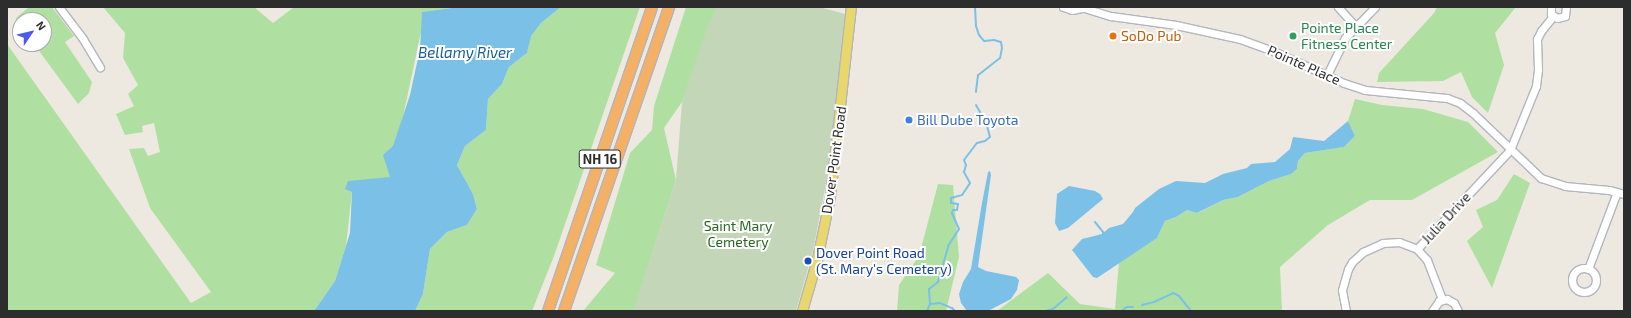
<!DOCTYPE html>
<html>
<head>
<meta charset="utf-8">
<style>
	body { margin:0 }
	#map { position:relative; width:1631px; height:318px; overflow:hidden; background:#ede9e0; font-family:"Exo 2",sans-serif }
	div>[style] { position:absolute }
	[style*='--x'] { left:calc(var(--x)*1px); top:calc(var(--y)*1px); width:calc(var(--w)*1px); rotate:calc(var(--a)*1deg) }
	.green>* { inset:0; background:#b0e0a1 }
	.cemetery>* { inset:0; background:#c4d6b8 }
	.water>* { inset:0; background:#7bc0e7 }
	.stream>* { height:2px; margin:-1px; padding:0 1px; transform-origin:1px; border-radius:1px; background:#7bc0e7 }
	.roads { filter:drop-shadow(1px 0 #b3b5bf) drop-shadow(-1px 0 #b3b5bf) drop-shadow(0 1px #b3b5bf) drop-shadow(0 -1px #b3b5bf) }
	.minor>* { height:7px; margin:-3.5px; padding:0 3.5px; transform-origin:3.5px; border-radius:3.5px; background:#fff }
	.minor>.ring { margin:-3.5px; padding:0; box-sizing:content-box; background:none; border:7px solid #fff; border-radius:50% }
	.major>* { height:9px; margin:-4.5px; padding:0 4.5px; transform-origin:4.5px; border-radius:4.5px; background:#e8d76a }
	.highway>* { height:10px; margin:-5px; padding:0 5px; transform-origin:5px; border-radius:5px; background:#f4b064 }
	.dots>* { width:11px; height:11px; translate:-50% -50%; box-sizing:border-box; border:2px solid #fff; border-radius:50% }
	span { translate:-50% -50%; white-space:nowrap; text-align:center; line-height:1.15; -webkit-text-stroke:4px #fff; paint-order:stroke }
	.shield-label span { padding:1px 3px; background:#fff; border:1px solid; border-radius:3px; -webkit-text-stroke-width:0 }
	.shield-label { font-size:13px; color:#2d2d2d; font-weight:700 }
	.leisure-label { font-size:14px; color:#27864d }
	.left { translate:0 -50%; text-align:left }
	.food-label { font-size:14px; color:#c56008 }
	.street-label { font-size:14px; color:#2d2d2d }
	.shop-label { font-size:14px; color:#366cbe }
	.park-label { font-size:14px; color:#286620 }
	.transit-label { font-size:14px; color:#164399 }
	.water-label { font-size:15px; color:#175e96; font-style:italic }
	.frame { position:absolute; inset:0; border:8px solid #2d2d2d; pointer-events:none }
	.north { position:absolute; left:12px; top:12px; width:40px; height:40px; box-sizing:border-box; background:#fff; border:1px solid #ababab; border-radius:50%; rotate:55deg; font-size:11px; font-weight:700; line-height:16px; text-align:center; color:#2d2d2d }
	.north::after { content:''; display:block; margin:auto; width:14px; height:18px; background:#4c5bee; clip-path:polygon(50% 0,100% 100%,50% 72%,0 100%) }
</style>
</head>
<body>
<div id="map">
	<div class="green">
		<i style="clip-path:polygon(29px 7px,52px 7px,74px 36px,65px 42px,92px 82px,89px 93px,78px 104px,34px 44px,44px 44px,44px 20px,20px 20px,20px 24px,16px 18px)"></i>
		<i style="clip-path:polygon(103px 7px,254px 7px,273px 23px,294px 7px,459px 7px,422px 12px,422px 27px,390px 178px,352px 192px,346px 246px,335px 281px,314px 311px,7px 311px,7px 44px,191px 303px,211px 292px,150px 208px,129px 149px,144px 148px,148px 156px,160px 152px,154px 123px,142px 126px,143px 132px,125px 135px,116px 114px,134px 106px,128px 94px,138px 85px,123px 58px,125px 33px)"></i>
		<i style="clip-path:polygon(561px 7px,640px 7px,554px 256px,532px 311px,415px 311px,423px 294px,430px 249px,447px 232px,467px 225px,477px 209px,473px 194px,457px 165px,465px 146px,486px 130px,488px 99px,502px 84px,509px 67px,527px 53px,530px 36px,541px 23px)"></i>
		<i style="clip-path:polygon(686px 7px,719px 7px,682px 102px,664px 128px,676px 180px,634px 310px,583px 311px,615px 273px,596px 265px,630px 153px,652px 130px,654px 106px)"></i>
		<i style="clip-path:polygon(1437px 7px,1516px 7px,1495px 33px,1504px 65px,1488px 113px,1472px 97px,1461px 72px,1443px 81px,1377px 82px,1379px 73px,1434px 13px)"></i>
		<i style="clip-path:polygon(1355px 99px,1382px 105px,1423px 109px,1468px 122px,1498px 152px,1412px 200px,1370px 200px,1328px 225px,1280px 267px,1282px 311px,997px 311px,1048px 273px,1080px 304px,1115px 309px,1119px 262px,1157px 238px,1165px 221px,1176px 217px,1187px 210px,1198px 213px,1223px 200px,1238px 197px,1269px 181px,1291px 174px,1297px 169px,1298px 161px,1305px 153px,1344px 147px,1355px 136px,1348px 121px)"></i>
		<i style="clip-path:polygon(1514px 174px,1530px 183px,1492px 288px,1467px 241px,1483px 227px,1476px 210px,1497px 200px)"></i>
		<i style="clip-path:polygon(938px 184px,953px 185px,959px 257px,946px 311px,897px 311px,899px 285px,919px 256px)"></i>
	</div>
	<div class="cemetery">
		<i style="clip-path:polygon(717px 7px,819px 7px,845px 14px,828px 173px,813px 251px,796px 311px,633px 311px,676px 180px,682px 102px,707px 28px)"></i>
	</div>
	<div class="water">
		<i style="clip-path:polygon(459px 7px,561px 7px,541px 23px,531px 36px,527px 53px,509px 67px,502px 84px,488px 99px,486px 130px,465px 146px,457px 165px,473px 194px,477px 209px,467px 225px,447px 232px,430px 249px,423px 294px,415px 311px,314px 311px,335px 281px,350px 233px,352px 192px,345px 189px,348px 181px,390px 177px,383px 155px,393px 146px,410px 95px,420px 49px,422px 12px)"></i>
		<i style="clip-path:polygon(1348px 121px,1355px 136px,1344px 147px,1305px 153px,1298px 161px,1297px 169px,1291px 174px,1269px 181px,1238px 197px,1223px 200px,1197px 213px,1187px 210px,1176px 217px,1165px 221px,1157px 238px,1097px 278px,1093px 277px,1072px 250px,1082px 239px,1102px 234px,1109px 228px,1123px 224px,1133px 212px,1135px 208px,1159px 189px,1176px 181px,1205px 183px,1223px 174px,1247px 168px,1251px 164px,1275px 162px,1290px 149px,1293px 137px,1324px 141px)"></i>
		<i style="clip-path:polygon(990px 171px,991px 175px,978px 267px,986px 271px,1016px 277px,1019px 280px,1017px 290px,1011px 299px,988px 311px,967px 311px,961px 303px,959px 294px,963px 282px,971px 269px,982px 203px,988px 172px)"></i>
		<i style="clip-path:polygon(1069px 186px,1095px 191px,1100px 194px,1103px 199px,1068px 228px,1059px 231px,1055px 223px,1057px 194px)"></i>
	</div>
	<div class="stream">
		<i style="--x:975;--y:7;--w:19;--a:87"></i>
		<i style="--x:976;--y:26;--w:9;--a:72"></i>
		<i style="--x:979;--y:35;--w:8;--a:50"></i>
		<i style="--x:984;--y:41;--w:10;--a:-6"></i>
		<i style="--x:994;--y:40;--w:7;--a:16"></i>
		<i style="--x:1001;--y:42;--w:6;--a:81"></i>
		<i style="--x:1002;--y:48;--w:10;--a:101"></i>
		<i style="--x:1000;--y:58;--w:28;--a:142"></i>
		<i style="--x:978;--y:75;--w:17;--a:97"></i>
		<i style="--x:1095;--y:222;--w:13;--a:51"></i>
		<i style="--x:1103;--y:232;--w:2;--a:90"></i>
		<i style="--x:930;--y:304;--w:10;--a:-6"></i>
		<i style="--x:940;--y:303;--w:13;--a:23"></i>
		<i style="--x:952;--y:308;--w:4;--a:45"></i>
		<i style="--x:1142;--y:305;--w:12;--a:-14"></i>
		<i style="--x:1154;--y:302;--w:21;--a:-25"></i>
		<i style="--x:1173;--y:293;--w:7;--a:27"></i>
		<i style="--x:1179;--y:296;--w:19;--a:51"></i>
		<i style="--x:927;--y:311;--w:8;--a:-67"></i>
		<i style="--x:930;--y:304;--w:15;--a:-94"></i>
		<i style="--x:929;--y:289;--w:11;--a:-38"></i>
		<i style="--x:938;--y:282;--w:37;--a:-74"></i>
		<i style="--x:948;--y:246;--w:20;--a:-57"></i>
		<i style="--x:959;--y:229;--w:17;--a:-114"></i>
		<i style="--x:952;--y:213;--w:3;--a:-72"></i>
		<i style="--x:953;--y:210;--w:4;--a:0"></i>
		<i style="--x:957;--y:210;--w:6;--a:-81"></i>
		<i style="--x:958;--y:204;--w:7;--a:-172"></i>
		<i style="--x:951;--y:203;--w:5;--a:-90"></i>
		<i style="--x:951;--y:198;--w:11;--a:-15"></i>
		<i style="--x:962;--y:195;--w:14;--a:-56"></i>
		<i style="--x:970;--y:183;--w:13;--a:-119"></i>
		<i style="--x:964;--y:172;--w:7;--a:-74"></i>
		<i style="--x:966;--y:165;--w:5;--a:-112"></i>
		<i style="--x:964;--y:160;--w:21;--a:-53"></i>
		<i style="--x:977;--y:143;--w:8;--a:-14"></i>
		<i style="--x:985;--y:141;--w:6;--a:-39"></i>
		<i style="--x:990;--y:137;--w:11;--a:-105"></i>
		<i style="--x:987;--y:126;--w:10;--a:-143"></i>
		<i style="--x:979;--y:120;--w:8;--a:-83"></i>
		<i style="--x:980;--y:112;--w:8;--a:-120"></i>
		<i style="--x:1045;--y:311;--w:8;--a:-14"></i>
		<i style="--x:1053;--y:309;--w:18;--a:-41"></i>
		<i style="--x:1121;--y:311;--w:7;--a:-34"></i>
		<i style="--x:1127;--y:307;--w:6;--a:0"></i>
	</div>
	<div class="roads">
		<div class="minor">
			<i style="--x:59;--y:7;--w:40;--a:53"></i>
			<i style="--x:83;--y:39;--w:33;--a:59"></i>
			<i style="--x:1063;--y:7;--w:9;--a:18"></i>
			<i style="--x:1072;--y:10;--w:10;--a:-11"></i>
			<i style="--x:1081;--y:7;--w:31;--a:17"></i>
			<i style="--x:1111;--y:16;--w:66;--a:7.9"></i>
			<i style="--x:1176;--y:25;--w:66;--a:12.3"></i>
			<i style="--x:1240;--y:39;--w:35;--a:20"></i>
			<i style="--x:1273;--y:51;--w:78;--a:24.3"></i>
			<i style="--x:1344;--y:83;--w:22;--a:18"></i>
			<i style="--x:1365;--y:90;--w:82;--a:5.6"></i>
			<i style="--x:1447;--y:98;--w:14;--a:21"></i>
			<i style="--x:1460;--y:103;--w:16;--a:38"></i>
			<i style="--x:1473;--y:113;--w:94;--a:43.7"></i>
			<i style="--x:1541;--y:178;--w:25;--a:18"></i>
			<i style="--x:1565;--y:186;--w:44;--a:5.2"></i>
			<i style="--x:1609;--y:190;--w:16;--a:15"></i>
			<i style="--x:1338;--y:7;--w:25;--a:48"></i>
			<i style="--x:1551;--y:7;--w:7;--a:90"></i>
			<i style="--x:1551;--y:14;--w:7;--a:34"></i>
			<i style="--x:1557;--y:18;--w:8;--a:-14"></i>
			<i style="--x:1565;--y:16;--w:9;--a:-84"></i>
			<i style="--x:1327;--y:75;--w:41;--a:-64.1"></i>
			<i style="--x:1345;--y:38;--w:43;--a:-45.9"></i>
			<i style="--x:1417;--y:249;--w:136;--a:-46.8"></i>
			<i style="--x:1510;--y:150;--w:69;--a:-67.9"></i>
			<i style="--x:1536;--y:86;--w:17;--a:-83"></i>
			<i style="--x:1538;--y:69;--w:30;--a:-92"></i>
			<i style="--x:1537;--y:39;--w:9;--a:-63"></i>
			<i style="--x:1541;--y:31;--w:19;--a:-51"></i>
			<i class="ring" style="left:1572px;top:268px;width:17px;height:17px"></i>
			<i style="--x:1588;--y:269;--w:82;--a:-69.4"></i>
			<i style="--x:1346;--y:311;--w:21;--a:-101"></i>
			<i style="--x:1342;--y:290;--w:22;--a:-74"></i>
			<i style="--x:1348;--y:269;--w:8;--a:-60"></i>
			<i style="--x:1352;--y:262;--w:15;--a:-42"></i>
			<i style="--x:1363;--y:252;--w:22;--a:-24"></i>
			<i style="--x:1383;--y:243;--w:16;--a:-4"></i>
			<i style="--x:1399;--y:242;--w:19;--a:21"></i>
			<i style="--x:1417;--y:249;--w:15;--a:48"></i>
			<i style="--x:1427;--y:260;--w:42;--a:69"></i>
			<i style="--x:1432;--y:311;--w:12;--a:-55"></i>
			<i style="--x:1439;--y:301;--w:8;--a:-14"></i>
			<i style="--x:1447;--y:299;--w:8;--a:30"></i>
			<i style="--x:1454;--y:303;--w:9;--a:63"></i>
		</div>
		<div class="major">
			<i style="--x:802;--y:311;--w:54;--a:-73.9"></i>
			<i style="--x:817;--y:259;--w:64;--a:-78.3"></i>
			<i style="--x:830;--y:196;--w:190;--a:-83.7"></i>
		</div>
		<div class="highway">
			<i style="--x:548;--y:311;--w:321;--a:-71.1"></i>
			<i style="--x:564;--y:311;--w:322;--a:-70.9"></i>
		</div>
	</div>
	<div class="dots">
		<i style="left:1113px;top:36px;background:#e8710a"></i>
		<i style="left:1293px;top:36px;background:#2e9e5b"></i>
		<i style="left:909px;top:120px;background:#3f7fe0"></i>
		<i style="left:808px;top:261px;background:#1a4fb4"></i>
	</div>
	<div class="shield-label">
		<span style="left:600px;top:159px">NH 16</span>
	</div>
	<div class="leisure-label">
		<span class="left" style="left:1301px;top:36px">Pointe Place<br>Fitness Center</span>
	</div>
	<div class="food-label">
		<span class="left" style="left:1121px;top:36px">SoDo Pub</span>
	</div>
	<div class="street-label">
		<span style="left:1304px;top:65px;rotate:24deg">Pointe Place</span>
		<span style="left:834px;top:160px;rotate:-82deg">Dover Point Road</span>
		<span style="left:1446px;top:218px;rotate:-47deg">Julia Drive</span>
	</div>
	<div class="shop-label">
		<span class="left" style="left:917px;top:120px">Bill Dube Toyota</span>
	</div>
	<div class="park-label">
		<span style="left:738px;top:234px">Saint Mary<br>Cemetery</span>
	</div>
	<div class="transit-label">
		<span class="left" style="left:816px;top:261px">Dover Point Road<br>(St. Mary's Cemetery)</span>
	</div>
	<div class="water-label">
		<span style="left:465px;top:53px">Bellamy River</span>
	</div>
	<div class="frame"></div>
	<div class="north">N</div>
</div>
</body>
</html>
